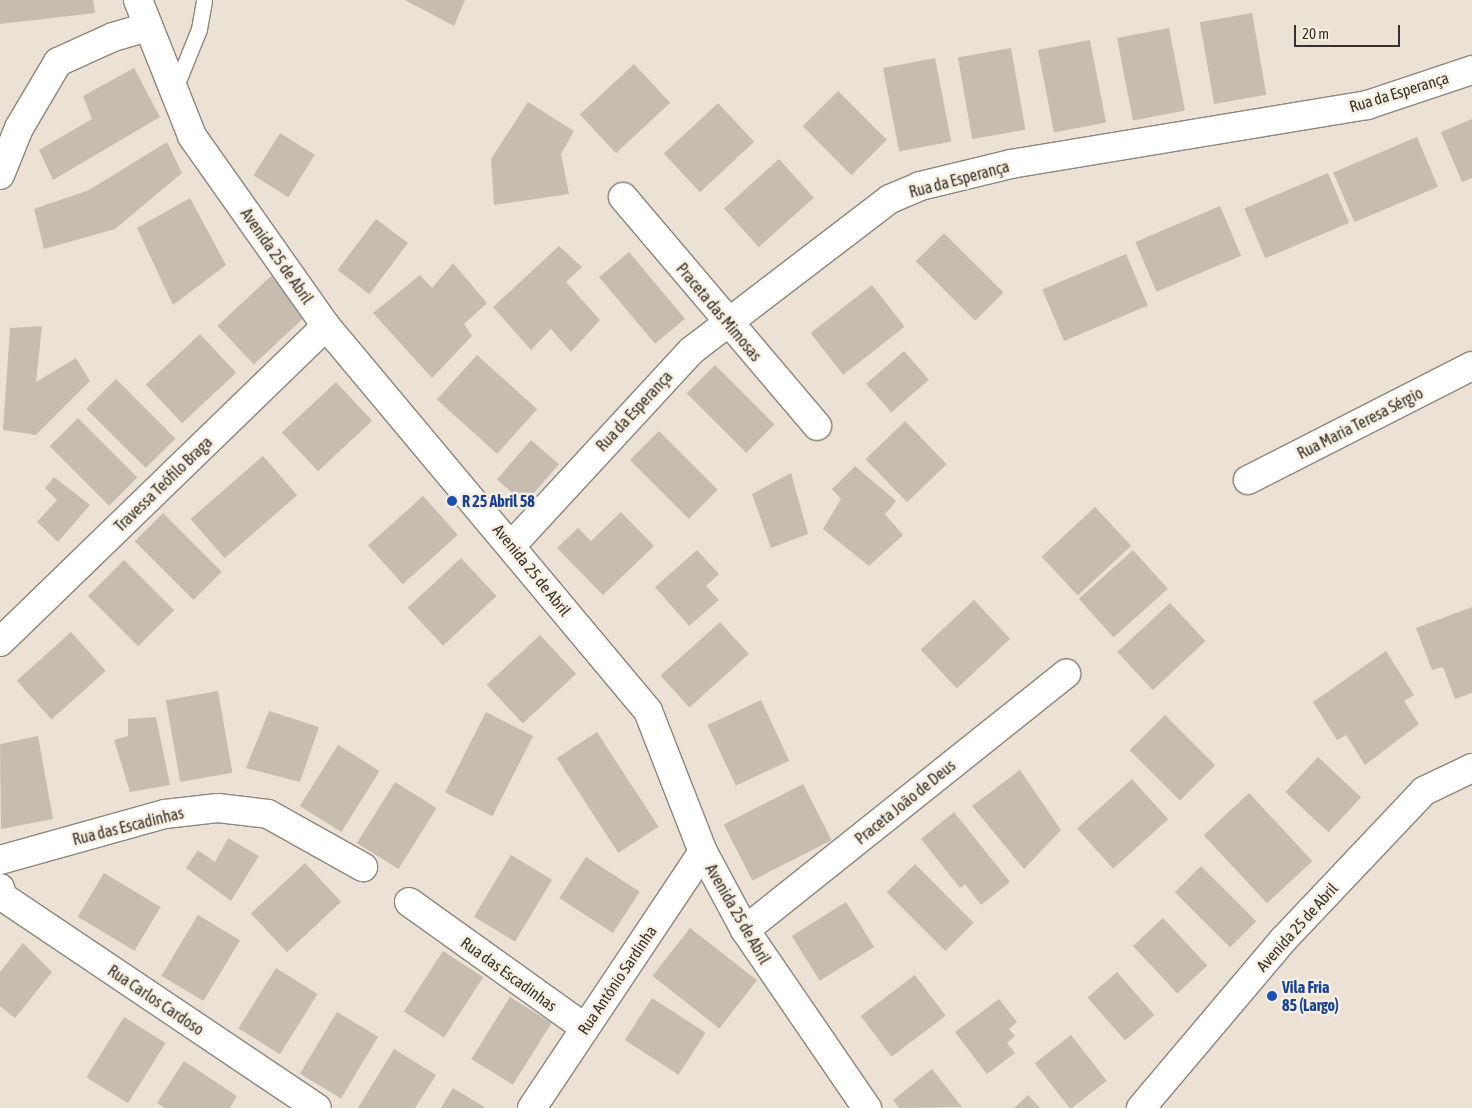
<!DOCTYPE html>
<html>
<head>
<meta charset="utf-8">
<style>
	body { margin:0 }
	#map { position:relative; width:1472px; height:1108px; overflow:hidden; background:#ebe1d4; font-family:"Asap Condensed",sans-serif }
	div>[style] { position:absolute }
	[style*='--x'] { left:calc(var(--x)*1px); top:calc(var(--y)*1px); width:calc(var(--w)*1px); rotate:calc(var(--a)*1deg) }
	.building>* { inset:0; background:#c6bdb0; transform-origin:0 0 }
	.roads { filter:drop-shadow(1px 0 #8f867a) drop-shadow(-1px 0 #8f867a) drop-shadow(0 1px #8f867a) drop-shadow(0 -1px #8f867a) }
	.lane>* { height:15px; margin:-7.5px; padding:0 7.5px; transform-origin:7.5px; border-radius:7.5px; background:#fff }
	.street>* { height:28px; margin:-14px; padding:0 14px; transform-origin:14px; border-radius:14px; background:#fff }
	.dots>* { width:14px; height:14px; translate:-50% -50%; box-sizing:border-box; border:2px solid #f8efe1; border-radius:50% }
	span { translate:-50% -50%; white-space:nowrap; text-align:center; line-height:1.15; -webkit-text-stroke:5px #f8efe1; paint-order:stroke }
	.street-label { font-size:16px; color:#35312c }
	.transit-label { font-size:16px; color:#164399; font-weight:700 }
	.left { translate:0 -50%; text-align:left }
	.scale { position:absolute; left:1294px; top:25px; width:106px; height:22px; box-sizing:border-box; border:2px solid #35312c; border-top:0; padding-left:6px; font-size:15px; line-height:18px; white-space:nowrap; color:#35312c; -webkit-text-stroke:4px #f8efe1; paint-order:stroke }
</style>
</head>
<body>
<div id="map">
	<div class="building">
		<i style="clip-path:polygon(0 0,93px 0,95px 13px,0 24px)"></i>
		<i style="clip-path:polygon(405px 0,465px 0,454px 26px)"></i>
		<i style="left:1252px;top:13px;width:83px;height:53px;rotate:80deg"></i>
		<i style="left:1169px;top:28px;width:84px;height:53px;rotate:79deg"></i>
		<i style="left:1090px;top:40px;width:84px;height:53px;rotate:79deg"></i>
		<i style="left:1011px;top:48px;width:83px;height:54px;rotate:80deg"></i>
		<i style="left:935px;top:58px;width:85px;height:53px;rotate:79deg"></i>
		<i style="left:634px;top:64px;width:53px;height:74px;rotate:47deg"></i>
		<i style="clip-path:polygon(134px 68px,160px 117px,53px 180px,39px 150px,92px 119px,83px 96px)"></i>
		<i style="left:838px;top:91px;width:69px;height:50px;rotate:45deg"></i>
		<i style="clip-path:polygon(528px 102px,574px 131px,561px 154px,569px 194px,494px 205px,491px 159px)"></i>
		<i style="left:718px;top:103px;width:53px;height:74px;rotate:47deg"></i>
		<i style="clip-path:polygon(1472px 119px,1472px 178px,1462px 182px,1441px 132px)"></i>
		<i style="left:280px;top:133px;width:41px;height:50px;rotate:32deg"></i>
		<i style="left:1417px;top:137px;width:54px;height:91px;rotate:67deg"></i>
		<i style="clip-path:polygon(167px 142px,182px 173px,115px 229px,44px 249px,34px 209px,89px 190px)"></i>
		<i style="left:779px;top:159px;width:52px;height:74px;rotate:48deg"></i>
		<i style="left:1328px;top:173px;width:54px;height:91px;rotate:67deg"></i>
		<i style="clip-path:polygon(190px 198px,226px 265px,173px 305px,137px 228px)"></i>
		<i style="left:1220px;top:206px;width:54px;height:92px;rotate:67deg"></i>
		<i style="left:376px;top:219px;width:40px;height:64px;rotate:37deg"></i>
		<i style="left:944px;top:233px;width:84px;height:40px;rotate:45deg"></i>
		<i style="clip-path:polygon(559px 246px,582px 267px,566px 282px,600px 320px,571px 352px,551px 329px,531px 350px,493px 307px)"></i>
		<i style="left:629px;top:252px;width:87px;height:39px;rotate:50deg"></i>
		<i style="left:1126px;top:254px;width:56px;height:91px;rotate:67deg"></i>
		<i style="clip-path:polygon(453px 263px,487px 303px,464px 324px,472px 336px,432px 378px,373px 313px,420px 275px,432px 288px)"></i>
		<i style="left:271px;top:276px;width:53px;height:73px;rotate:47deg"></i>
		<i style="left:872px;top:285px;width:53px;height:78px;rotate:52deg"></i>
		<i style="clip-path:polygon(42px 326px,36px 382px,76px 358px,90px 381px,36px 435px,3px 430px,10px 328px)"></i>
		<i style="left:200px;top:334px;width:53px;height:74px;rotate:47deg"></i>
		<i style="left:904px;top:351px;width:38px;height:50px;rotate:49deg"></i>
		<i style="left:477px;top:355px;width:81px;height:60px;rotate:42deg"></i>
		<i style="left:715px;top:365px;width:84px;height:40px;rotate:45deg"></i>
		<i style="left:116px;top:379px;width:84px;height:42px;rotate:45deg"></i>
		<i style="left:336px;top:382px;width:53px;height:74px;rotate:47deg"></i>
		<i style="left:78px;top:418px;width:84px;height:40px;rotate:45deg"></i>
		<i style="left:905px;top:421px;width:60px;height:55px;rotate:46deg"></i>
		<i style="left:659px;top:431px;width:83px;height:41px;rotate:45deg"></i>
		<i style="left:531px;top:440px;width:37px;height:52px;rotate:41deg"></i>
		<i style="left:263px;top:456px;width:52px;height:96px;rotate:49deg"></i>
		<i style="clip-path:polygon(855px 466px,896px 501px,885px 514px,903px 535px,869px 566px,823px 529px,841px 499px,832px 489px)"></i>
		<i style="clip-path:polygon(791px 473px,808px 534px,771px 548px,752px 494px)"></i>
		<i style="clip-path:polygon(54px 477px,90px 505px,58px 542px,37px 522px,57px 500px,45px 488px)"></i>
		<i style="left:423px;top:496px;width:52px;height:74px;rotate:48deg"></i>
		<i style="left:1095px;top:507px;width:53px;height:73px;rotate:47deg"></i>
		<i style="clip-path:polygon(621px 512px,654px 546px,603px 595px,557px 548px,578px 528px,591px 541px)"></i>
		<i style="left:163px;top:513px;width:83px;height:40px;rotate:45deg"></i>
		<i style="clip-path:polygon(697px 550px,719px 574px,706px 586px,719px 600px,689px 626px,655px 587px)"></i>
		<i style="left:1133px;top:550px;width:52px;height:73px;rotate:48deg"></i>
		<i style="left:461px;top:558px;width:52px;height:73px;rotate:47deg"></i>
		<i style="left:124px;top:560px;width:71px;height:51px;rotate:45deg"></i>
		<i style="left:974px;top:600px;width:53px;height:73px;rotate:47deg"></i>
		<i style="left:1170px;top:603px;width:52px;height:72px;rotate:47deg"></i>
		<i style="clip-path:polygon(1472px 607px,1472px 693px,1455px 699px,1443px 667px,1432px 670px,1416px 628px)"></i>
		<i style="left:720px;top:622px;width:43px;height:80px;rotate:48deg"></i>
		<i style="left:71px;top:632px;width:52px;height:73px;rotate:48deg"></i>
		<i style="left:540px;top:635px;width:53px;height:73px;rotate:47deg"></i>
		<i style="clip-path:polygon(1386px 651px,1414px 695px,1404px 701px,1419px 724px,1365px 765px,1346px 735px,1337px 740px,1313px 702px)"></i>
		<i style="left:218px;top:691px;width:83px;height:53px;rotate:80deg"></i>
		<i style="left:761px;top:700px;width:67px;height:59px;rotate:65deg"></i>
		<i style="clip-path:polygon(269px 711px,319px 727px,300px 782px,246px 768px)"></i>
		<i style="left:486px;top:712px;width:53px;height:90px;rotate:27deg"></i>
		<i style="left:1165px;top:715px;width:71px;height:50px;rotate:45deg"></i>
		<i style="clip-path:polygon(156px 717px,170px 785px,130px 792px,114px 740px,128px 736px,128px 719px)"></i>
		<i style="left:597px;top:732px;width:113px;height:48px;rotate:57deg"></i>
		<i style="clip-path:polygon(38px 736px,53px 819px,1px 829px,0 744px)"></i>
		<i style="left:338px;top:745px;width:49px;height:72px;rotate:32deg"></i>
		<i style="left:1318px;top:757px;width:59px;height:48px;rotate:43deg"></i>
		<i style="clip-path:polygon(1020px 770px,1061px 830px,1024px 869px,972px 806px)"></i>
		<i style="left:1132px;top:779px;width:54px;height:74px;rotate:48deg"></i>
		<i style="left:395px;top:782px;width:49px;height:72px;rotate:32deg"></i>
		<i style="left:803px;top:784px;width:63px;height:89px;rotate:63deg"></i>
		<i style="left:1249px;top:793px;width:93px;height:62px;rotate:47deg"></i>
		<i style="clip-path:polygon(954px 812px,1010px 882px,981px 905px,965px 884px,960px 888px,921px 839px)"></i>
		<i style="clip-path:polygon(228px 838px,259px 856px,231px 901px,186px 868px,198px 850px,215px 862px)"></i>
		<i style="left:511px;top:855px;width:48px;height:72px;rotate:31deg"></i>
		<i style="left:586px;top:857px;width:64px;height:49px;rotate:33deg"></i>
		<i style="left:305px;top:863px;width:53px;height:74px;rotate:47deg"></i>
		<i style="left:915px;top:864px;width:83px;height:40px;rotate:45deg"></i>
		<i style="left:1201px;top:866px;width:78px;height:37px;rotate:45deg"></i>
		<i style="left:104px;top:873px;width:66px;height:51px;rotate:31deg"></i>
		<i style="left:846px;top:902px;width:53px;height:64px;rotate:58deg"></i>
		<i style="left:198px;top:915px;width:49px;height:71px;rotate:31deg"></i>
		<i style="left:1163px;top:918px;width:65px;height:41px;rotate:47deg"></i>
		<i style="left:690px;top:928px;width:85px;height:61px;rotate:38deg"></i>
		<i style="clip-path:polygon(23px 943px,52px 972px,15px 1018px,0 1006px,0 972px)"></i>
		<i style="left:443px;top:951px;width:48px;height:72px;rotate:33deg"></i>
		<i style="left:276px;top:968px;width:49px;height:71px;rotate:32deg"></i>
		<i style="left:1117px;top:972px;width:57px;height:39px;rotate:49deg"></i>
		<i style="left:915px;top:975px;width:51px;height:68px;rotate:53deg"></i>
		<i style="left:510px;top:997px;width:49px;height:73px;rotate:32deg"></i>
		<i style="left:652px;top:998px;width:64px;height:50px;rotate:33deg"></i>
		<i style="clip-path:polygon(999px 999px,1017px 1022px,1009px 1029px,1015px 1036px,1007px 1043px,1015px 1053px,987px 1074px,955px 1032px)"></i>
		<i style="left:337px;top:1012px;width:48px;height:72px;rotate:31deg"></i>
		<i style="left:124px;top:1017px;width:49px;height:71px;rotate:32deg"></i>
		<i style="left:1071px;top:1035px;width:58px;height:46px;rotate:52deg"></i>
		<i style="clip-path:polygon(394px 1049px,436px 1075px,415px 1108px,358px 1108px)"></i>
		<i style="clip-path:polygon(184px 1061px,237px 1096px,230px 1108px,165px 1108px,157px 1103px)"></i>
		<i style="clip-path:polygon(932px 1069px,962px 1107px,899px 1108px,893px 1100px)"></i>
		<i style="clip-path:polygon(453px 1088px,486px 1108px,441px 1108px)"></i>
		<i style="clip-path:polygon(1028px 1095px,1040px 1108px,1014px 1108px)"></i>
	</div>
	<div class="roads">
		<div class="lane">
			<i style="--x:174;--y:91;--w:67;--a:-68"></i>
			<i style="--x:199;--y:29;--w:29;--a:-80"></i>
		</div>
		<div class="street">
			<i style="--x:138;--y:0;--w:146;--a:68.3"></i>
			<i style="--x:192;--y:136;--w:232;--a:54.8"></i>
			<i style="--x:326;--y:326;--w:502;--a:50.09"></i>
			<i style="--x:648;--y:711;--w:151;--a:68.7"></i>
			<i style="--x:703;--y:852;--w:89;--a:61.7"></i>
			<i style="--x:745;--y:930;--w:216;--a:55.6"></i>
			<i style="--x:0;--y:175;--w:51;--a:-68"></i>
			<i style="--x:19;--y:128;--w:77;--a:-59.4"></i>
			<i style="--x:58;--y:62;--w:60;--a:-24.4"></i>
			<i style="--x:113;--y:37;--w:36;--a:-16"></i>
			<i style="--x:623;--y:197;--w:300;--a:49.7"></i>
			<i style="--x:1248;--y:480;--w:251;--a:-27"></i>
			<i style="--x:512;--y:545;--w:264;--a:-47.3"></i>
			<i style="--x:691;--y:351;--w:250;--a:-37.4"></i>
			<i style="--x:890;--y:199;--w:33;--a:-23"></i>
			<i style="--x:920;--y:186;--w:94;--a:-13.6"></i>
			<i style="--x:1011;--y:164;--w:361;--a:-9.4"></i>
			<i style="--x:1367;--y:105;--w:111;--a:-18.4"></i>
			<i style="--x:0;--y:642;--w:454;--a:-44.1"></i>
			<i style="--x:0;--y:860;--w:171;--a:-15.6"></i>
			<i style="--x:165;--y:814;--w:53;--a:-6.5"></i>
			<i style="--x:218;--y:808;--w:50;--a:6.8"></i>
			<i style="--x:268;--y:814;--w:109;--a:29.2"></i>
			<i style="--x:0;--y:888;--w:9;--a:72"></i>
			<i style="--x:3;--y:897;--w:378;--a:33.9"></i>
			<i style="--x:409;--y:902;--w:216;--a:35.6"></i>
			<i style="--x:745;--y:930;--w:411;--a:-38.6"></i>
			<i style="--x:532;--y:1108;--w:308;--a:-56.3"></i>
			<i style="--x:1141;--y:1108;--w:220;--a:-49.8"></i>
			<i style="--x:1283;--y:940;--w:205;--a:-46.6"></i>
			<i style="--x:1424;--y:791;--w:53;--a:-25.6"></i>
		</div>
	</div>
	<div class="dots">
		<i style="left:452px;top:501px;background:#1a4fb4"></i>
		<i style="left:1272px;top:996px;background:#1a4fb4"></i>
	</div>
	<div class="street-label">
		<span style="left:1399px;top:92px;rotate:-17deg">Rua da Esperança</span>
		<span style="left:959px;top:179px;rotate:-15deg">Rua da Esperança</span>
		<span style="left:277px;top:256px;rotate:55deg">Avenida 25 de Abril</span>
		<span style="left:719px;top:312px;rotate:50deg">Praceta das Mimosas</span>
		<span style="left:634px;top:411px;rotate:-47deg">Rua da Esperança</span>
		<span style="left:1360px;top:423px;rotate:-27deg">Rua Maria Teresa Sérgio</span>
		<span style="left:163px;top:484px;rotate:-44deg">Travessa Teófilo Braga</span>
		<span style="left:532px;top:570px;rotate:51deg">Avenida 25 de Abril</span>
		<span style="left:905px;top:802px;rotate:-39deg">Praceta João de Deus</span>
		<span style="left:128px;top:826px;rotate:-14deg">Rua das Escadinhas</span>
		<span style="left:738px;top:914px;rotate:60deg">Avenida 25 de Abril</span>
		<span style="left:1297px;top:927px;rotate:-48deg">Avenida 25 de Abril</span>
		<span style="left:509px;top:974px;rotate:36deg">Rua das Escadinhas</span>
		<span style="left:617px;top:980px;rotate:-56deg">Rua António Sardinha</span>
		<span style="left:156px;top:1000px;rotate:34deg">Rua Carlos Cardoso</span>
	</div>
	<div class="transit-label">
		<span class="left" style="left:462px;top:501px">R 25 Abril 58</span>
		<span class="left" style="left:1282px;top:996px">Vila Fria<br>85 (Largo)</span>
	</div>
	<div class="scale">20 m</div>
</div>
</body>
</html>
